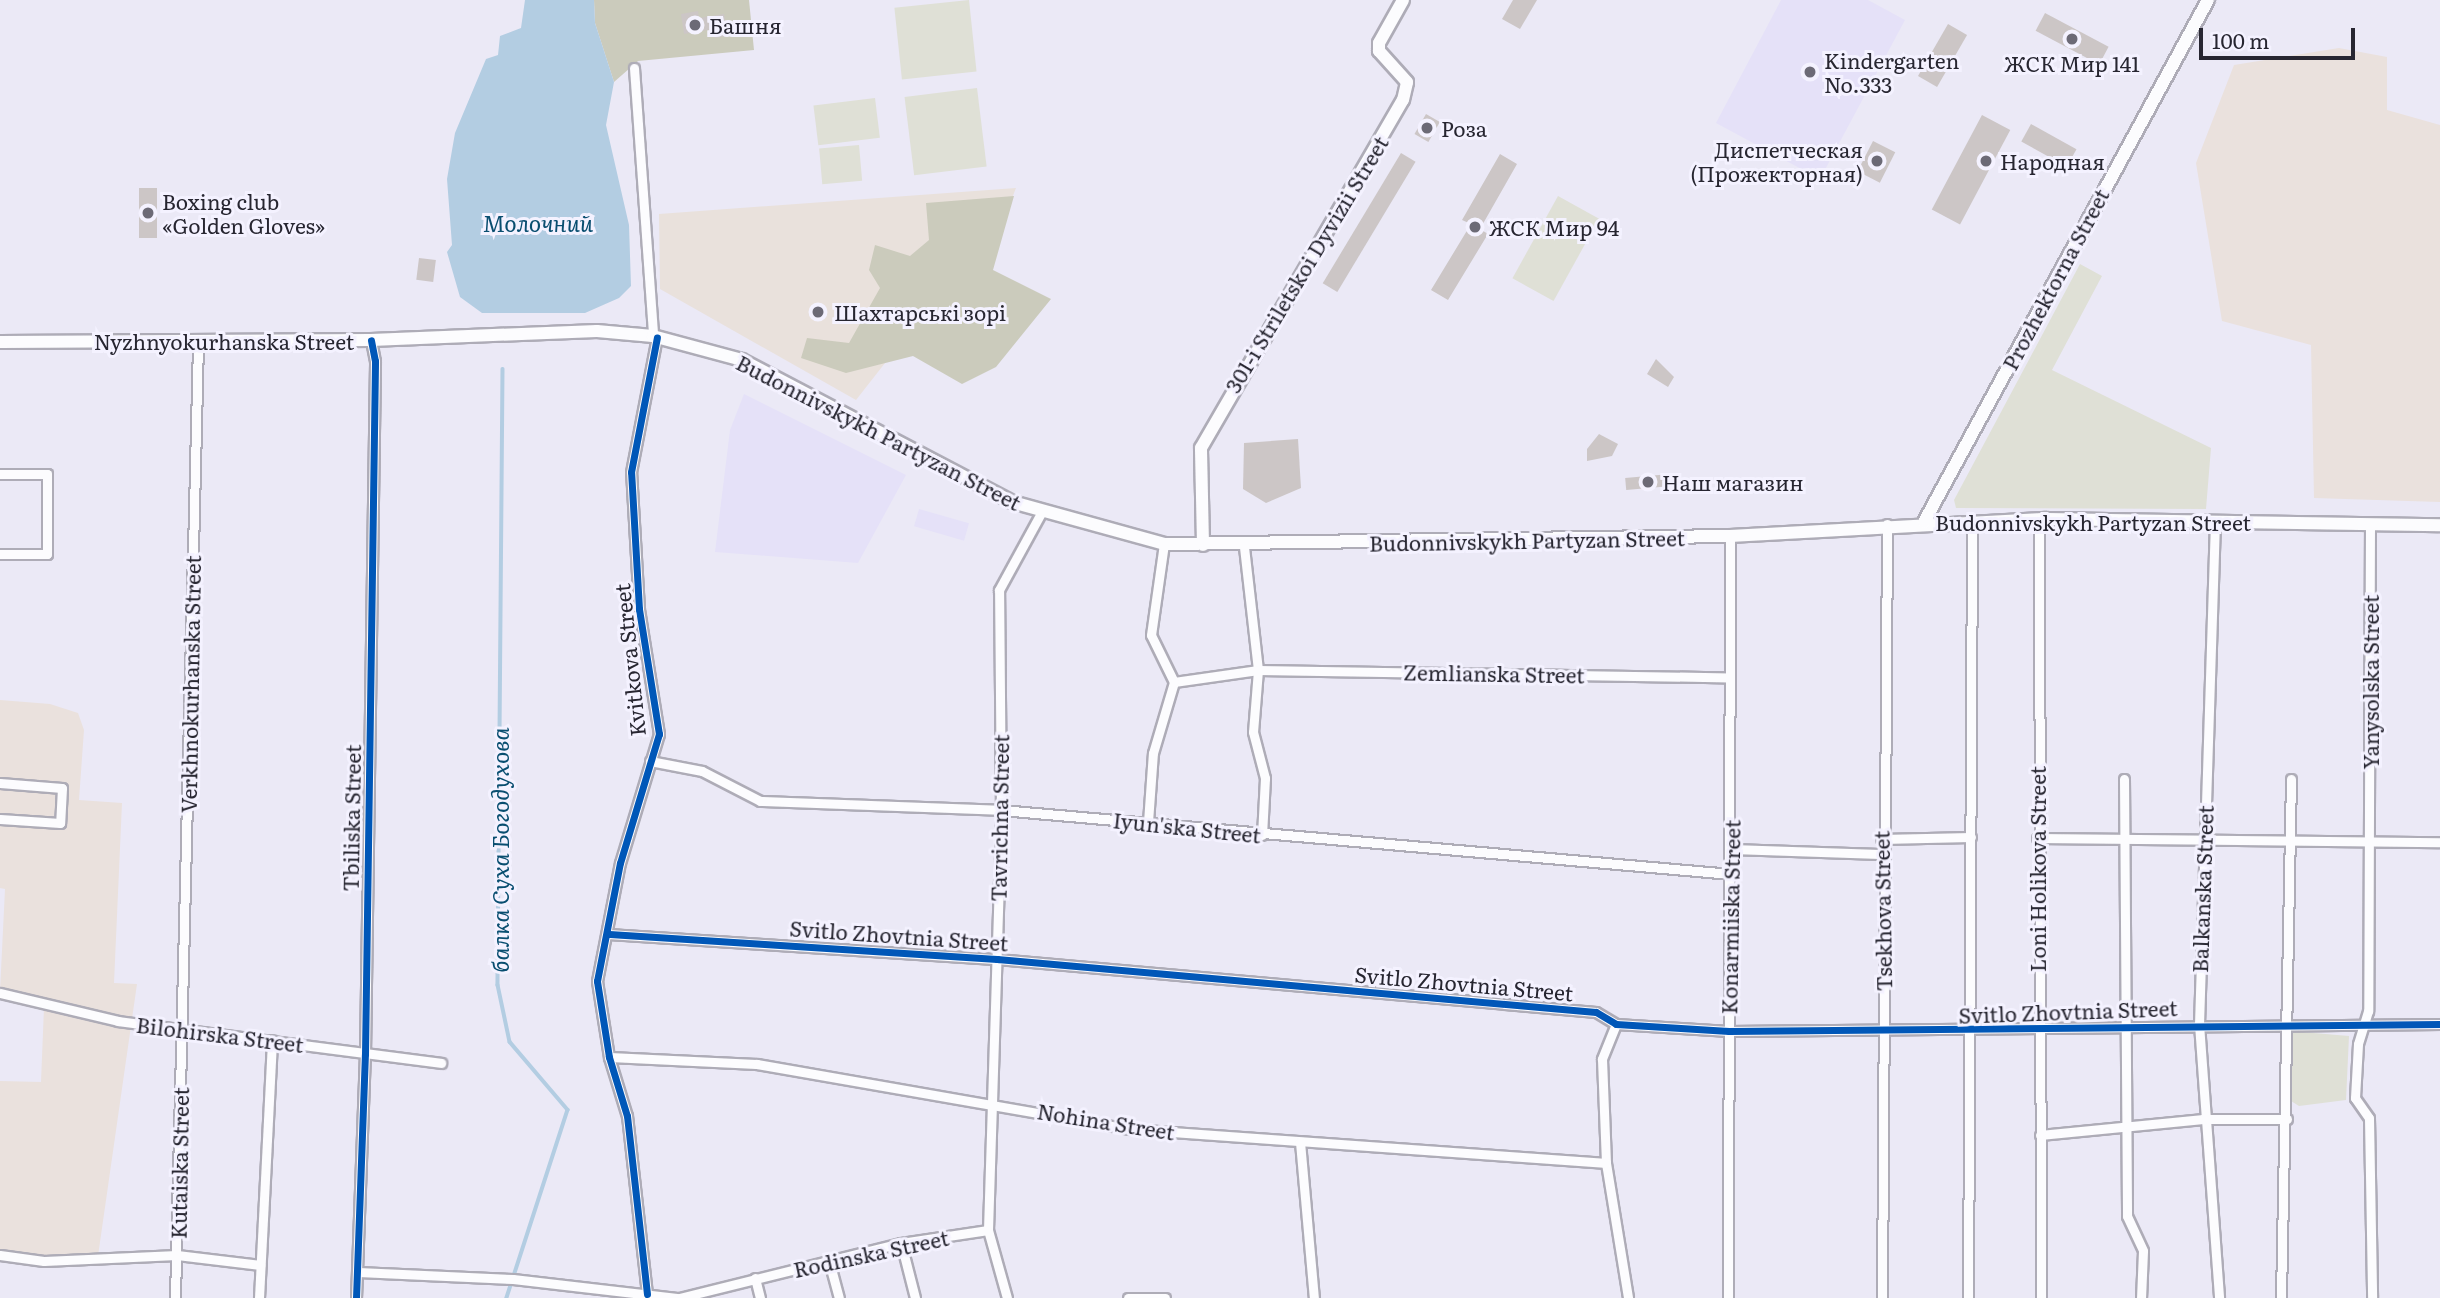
<!DOCTYPE html>
<html>
<head>
<meta charset="utf-8">
<style>
	body { margin:0 }
	#map { position:relative; width:2440px; height:1298px; overflow:hidden; background:#ebe9f6; font-family:Literata,serif }
	div>[style] { position:absolute }
	[style*='--x'] { left:calc(var(--x)*1px); top:calc(var(--y)*1px); width:calc(var(--w)*1px); rotate:calc(var(--a)*1deg) }
	.built>* { inset:0; background:#e5e1f8; transform-origin:0 0 }
	.industrial>* { inset:0; background:#eae1dd }
	.medical>* { inset:0; background:#e9e1dc }
	.green>* { inset:0; background:#dfe0d6; transform-origin:0 0 }
	.forest>* { inset:0; background:#cbcbbc }
	.water>* { inset:0; background:#b3cde2 }
	.stream>* { height:3.5px; margin:-1.75px; padding:0 1.75px; transform-origin:1.75px; border-radius:1.75px; background:#b3cde2 }
	.building>* { inset:0; background:#ccc6c6; transform-origin:0 0 }
	.roads { filter:drop-shadow(2px 0 #aeacb7) drop-shadow(-2px 0 #aeacb7) drop-shadow(0 2px #aeacb7) drop-shadow(0 -2px #aeacb7) }
	.street>* { height:9px; margin:-4.5px; padding:0 4.5px; transform-origin:4.5px; border-radius:4.5px; background:#fcfcfe }
	.secondary>* { height:12px; margin:-6px; padding:0 6px; transform-origin:6px; border-radius:6px; background:#fcfcfe }
	.cycleway>* { height:7px; margin:-3.5px; padding:0 3.5px; transform-origin:3.5px; border-radius:3.5px; background:#0057b8 }
	.dots>* { width:19px; height:19px; translate:-50% -50%; box-sizing:border-box; border:4px solid #f4f2ff; border-radius:50% }
	span { translate:-50% -50%; white-space:nowrap; text-align:center; line-height:1.15; -webkit-text-stroke:6px #f4f2ff; paint-order:stroke }
	.poi-label { font-size:21px; color:#272631 }
	.left { translate:0 -50%; text-align:left }
	.right { translate:-100% -50%; text-align:right }
	.street-label { font-size:21px; color:#272631 }
	.water-label { font-size:23px; color:#094e70; font-style:italic }
	.scale { position:absolute; left:2199px; top:28px; width:156px; height:32px; box-sizing:border-box; border:4px solid #272631; border-top:0; padding-left:9px; font-size:21px; line-height:24px; white-space:nowrap; color:#272631; -webkit-text-stroke:5px #f4f2ff; paint-order:stroke }
</style>
</head>
<body>
<div id="map">
	<div class="built">
		<i style="clip-path:polygon(1781px 0,1868px 0,1905px 20px,1820px 179px,1716px 123px)"></i>
		<i style="clip-path:polygon(744px 394px,906px 475px,858px 563px,715px 552px,730px 430px)"></i>
		<i style="left:919px;top:509px;width:52px;height:18px;rotate:16deg"></i>
	</div>
	<div class="industrial">
		<i style="clip-path:polygon(2339px 48px,2387px 57px,2387px 110px,2440px 125px,2440px 502px,2314px 498px,2311px 345px,2222px 321px,2196px 163px,2234px 65px)"></i>
		<i style="clip-path:polygon(0 700px,50px 704px,78px 713px,84px 730px,79px 800px,122px 803px,114px 983px,137px 984px,98px 1256px,43px 1259px,0 1253px,0 1081px,41px 1082px,44px 1007px,0 991px,5px 889px,0 888px)"></i>
	</div>
	<div class="medical">
		<i style="clip-path:polygon(1016px 188px,984px 270px,907px 335px,856px 400px,660px 289px,659px 214px)"></i>
	</div>
	<div class="green">
		<i style="left:969px;top:0;width:72px;height:75px;rotate:84deg"></i>
		<i style="left:977px;top:88px;width:79px;height:73px;rotate:83deg"></i>
		<i style="left:875px;top:98px;width:40px;height:62px;rotate:83deg"></i>
		<i style="left:859px;top:145px;width:36px;height:40px;rotate:85deg"></i>
		<i style="left:1558px;top:196px;width:47px;height:94px;rotate:29deg"></i>
		<i style="clip-path:polygon(2080px 264px,2102px 276px,2052px 370px,2211px 448px,2206px 509px,1956px 508px,1954px 500px)"></i>
		<i style="clip-path:polygon(2290px 1031px,2349px 1036px,2346px 1100px,2299px 1106px,2291px 1101px)"></i>
	</div>
	<div class="forest">
		<i style="clip-path:polygon(594px 0,749px 0,754px 50px,638px 61px,614px 82px,595px 23px)"></i>
		<i style="clip-path:polygon(1014px 196px,993px 270px,1051px 299px,996px 367px,962px 384px,913px 356px,846px 373px,801px 358px,807px 338px,849px 343px,880px 288px,869px 270px,875px 245px,910px 256px,929px 240px,926px 203px)"></i>
	</div>
	<div class="water">
		<i style="clip-path:polygon(525px 0,594px 0,595px 23px,614px 82px,606px 125px,629px 225px,631px 286px,619px 298px,585px 313px,482px 313px,460px 297px,447px 252px,452px 245px,447px 179px,455px 133px,486px 59px,498px 55px,500px 36px,521px 28px)"></i>
	</div>
	<div class="stream">
		<i style="--x:503;--y:369;--w:616;--a:90.47"></i>
		<i style="--x:498;--y:985;--w:58;--a:78.1"></i>
		<i style="--x:510;--y:1042;--w:89;--a:49.5"></i>
		<i style="--x:568;--y:1110;--w:198;--a:108"></i>
	</div>
	<div class="building">
		<i style="clip-path:polygon(1513px 0,1537px 0,1520px 29px,1502px 19px)"></i>
		<i style="clip-path:polygon(698px 11px,699px 18px,724px 14px,728px 36px,715px 38px,713px 29px,684px 34px,681px 14px)"></i>
		<i style="left:2045px;top:13px;width:72px;height:20px;rotate:28deg"></i>
		<i style="left:1948px;top:24px;width:22px;height:60px;rotate:30deg"></i>
		<i style="left:1426px;top:114px;width:16px;height:23px;rotate:30deg"></i>
		<i style="left:1982px;top:115px;width:32px;height:107px;rotate:28deg"></i>
		<i style="left:2031px;top:124px;width:52px;height:20px;rotate:29deg"></i>
		<i style="left:1873px;top:141px;width:25px;height:34px;rotate:27deg"></i>
		<i style="left:1401px;top:153px;width:17px;height:152px;rotate:31deg"></i>
		<i style="clip-path:polygon(1500px 154px,1517px 164px,1480px 229px,1488px 234px,1448px 300px,1431px 290px,1471px 224px,1462px 220px)"></i>
		<i style="left:139px;top:188px;width:18px;height:50px"></i>
		<i style="left:419px;top:258px;width:17px;height:22px;rotate:7deg"></i>
		<i style="clip-path:polygon(1656px 359px,1674px 377px,1668px 387px,1647px 374px)"></i>
		<i style="clip-path:polygon(1599px 434px,1618px 444px,1612px 456px,1587px 461px,1587px 449px)"></i>
		<i style="clip-path:polygon(1298px 439px,1301px 488px,1266px 503px,1243px 489px,1244px 443px)"></i>
		<i style="left:1670px;top:474px;width:12px;height:45px;rotate:85deg"></i>
	</div>
	<div class="roads">
		<div class="street">
			<i style="--x:634;--y:68;--w:269;--a:85.9"></i>
			<i style="--x:0;--y:474;--w:47;--a:0"></i>
			<i style="--x:47;--y:474;--w:80;--a:90"></i>
			<i style="--x:47;--y:554;--w:47;--a:180"></i>
			<i style="--x:2215;--y:521;--w:503;--a:91.82"></i>
			<i style="--x:2199;--y:1024;--w:275;--a:85.8"></i>
			<i style="--x:2039;--y:524;--w:774;--a:89.85"></i>
			<i style="--x:2370;--y:524;--w:487;--a:90.2"></i>
			<i style="--x:2368;--y:1011;--w:34;--a:107"></i>
			<i style="--x:2358;--y:1044;--w:54;--a:93.2"></i>
			<i style="--x:2355;--y:1098;--w:24;--a:55"></i>
			<i style="--x:2369;--y:1118;--w:180;--a:89"></i>
			<i style="--x:1244;--y:547;--w:124;--a:83.5"></i>
			<i style="--x:1258;--y:670;--w:62;--a:94.6"></i>
			<i style="--x:1253;--y:732;--w:48;--a:75.4"></i>
			<i style="--x:1265;--y:778;--w:57;--a:93"></i>
			<i style="--x:1174;--y:682;--w:85;--a:-8.1"></i>
			<i style="--x:1258;--y:670;--w:471;--a:0.9"></i>
			<i style="--x:650;--y:761;--w:53;--a:10.9"></i>
			<i style="--x:702;--y:771;--w:65;--a:27.3"></i>
			<i style="--x:760;--y:801;--w:241;--a:2.1"></i>
			<i style="--x:1001;--y:810;--w:733;--a:5.01"></i>
			<i style="--x:2124;--y:779;--w:437;--a:89.6"></i>
			<i style="--x:2127;--y:1216;--w:38;--a:65"></i>
			<i style="--x:2143;--y:1251;--w:47;--a:92.4"></i>
			<i style="--x:0;--y:783;--w:62;--a:4.6"></i>
			<i style="--x:62;--y:788;--w:35;--a:93"></i>
			<i style="--x:60;--y:823;--w:60;--a:-176.2"></i>
			<i style="--x:1148;--y:822;--w:69;--a:-85.9"></i>
			<i style="--x:1153;--y:753;--w:74;--a:-73.5"></i>
			<i style="--x:1174;--y:682;--w:52;--a:-116.1"></i>
			<i style="--x:1151;--y:635;--w:92;--a:-81.9"></i>
			<i style="--x:2037;--y:838;--w:403;--a:0.6"></i>
			<i style="--x:1881;--y:839;--w:90;--a:-1.3"></i>
			<i style="--x:1732;--y:849;--w:148;--a:1.9"></i>
			<i style="--x:609;--y:934;--w:389;--a:3.7"></i>
			<i style="--x:997;--y:959;--w:601;--a:5.06"></i>
			<i style="--x:1596;--y:1012;--w:23;--a:31"></i>
			<i style="--x:1616;--y:1024;--w:113;--a:3.5"></i>
			<i style="--x:1729;--y:1031;--w:711;--a:-0.56"></i>
			<i style="--x:0;--y:993;--w:121;--a:13.3"></i>
			<i style="--x:118;--y:1021;--w:326;--a:7.4"></i>
			<i style="--x:1616;--y:1024;--w:38;--a:112"></i>
			<i style="--x:1602;--y:1059;--w:104;--a:87.8"></i>
			<i style="--x:1606;--y:1163;--w:137;--a:80.7"></i>
			<i style="--x:609;--y:1057;--w:148;--a:2.7"></i>
			<i style="--x:757;--y:1064;--w:380;--a:9.9"></i>
			<i style="--x:1131;--y:1129;--w:476;--a:4.1"></i>
			<i style="--x:2040;--y:1135;--w:164;--a:-5.6"></i>
			<i style="--x:2203;--y:1119;--w:84;--a:0"></i>
			<i style="--x:1300;--y:1142;--w:157;--a:84.9"></i>
			<i style="--x:901;--y:1243;--w:57;--a:75.7"></i>
			<i style="--x:0;--y:1255;--w:44;--a:7.8"></i>
			<i style="--x:44;--y:1261;--w:133;--a:-2.6"></i>
			<i style="--x:177;--y:1255;--w:84;--a:6.9"></i>
			<i style="--x:829;--y:1261;--w:38;--a:75"></i>
			<i style="--x:358;--y:1272;--w:155;--a:2.6"></i>
			<i style="--x:513;--y:1279;--w:165;--a:6.6"></i>
			<i style="--x:755;--y:1278;--w:21;--a:76"></i>
			<i style="--x:647;--y:1294;--w:179;--a:-96.4"></i>
			<i style="--x:627;--y:1116;--w:62;--a:-107"></i>
			<i style="--x:609;--y:1057;--w:77;--a:-99"></i>
			<i style="--x:597;--y:981;--w:120;--a:-79"></i>
			<i style="--x:620;--y:863;--w:135;--a:-73.2"></i>
			<i style="--x:659;--y:734;--w:127;--a:-99.1"></i>
			<i style="--x:639;--y:609;--w:137;--a:-93.3"></i>
			<i style="--x:631;--y:472;--w:137;--a:-79.1"></i>
			<i style="--x:175;--y:1298;--w:957;--a:-88.62"></i>
			<i style="--x:259;--y:1298;--w:258;--a:-87.1"></i>
			<i style="--x:356;--y:1298;--w:244;--a:-87.9"></i>
			<i style="--x:365;--y:1054;--w:693;--a:-89.17"></i>
			<i style="--x:375;--y:361;--w:21;--a:-101"></i>
			<i style="--x:679;--y:1298;--w:229;--a:-13.9"></i>
			<i style="--x:901;--y:1243;--w:88;--a:-8.5"></i>
			<i style="--x:1007;--y:1298;--w:71;--a:-105.6"></i>
			<i style="--x:988;--y:1230;--w:420;--a:-88.2"></i>
			<i style="--x:1001;--y:810;--w:220;--a:-90.5"></i>
			<i style="--x:999;--y:590;--w:88;--a:-61.4"></i>
			<i style="--x:1128;--y:1298;--w:37;--a:0"></i>
			<i style="--x:1728;--y:1298;--w:762;--a:-89.85"></i>
			<i style="--x:1882;--y:1298;--w:774;--a:-89.63"></i>
			<i style="--x:1968;--y:1298;--w:775;--a:-89.7"></i>
			<i style="--x:2281;--y:1298;--w:519;--a:-88.9"></i>
		</div>
		<div class="secondary">
			<i style="--x:0;--y:342;--w:371;--a:-0.3"></i>
			<i style="--x:371;--y:340;--w:226;--a:-2.3"></i>
			<i style="--x:597;--y:331;--w:56;--a:5.1"></i>
			<i style="--x:653;--y:336;--w:92;--a:15.1"></i>
			<i style="--x:742;--y:360;--w:305;--a:27.7"></i>
			<i style="--x:1012;--y:502;--w:158;--a:15.4"></i>
			<i style="--x:1164;--y:544;--w:566;--a:-0.81"></i>
			<i style="--x:1730;--y:536;--w:317;--a:-3.1"></i>
			<i style="--x:2047;--y:519;--w:393;--a:0.9"></i>
			<i style="--x:1924;--y:522;--w:594;--a:-61.45"></i>
			<i style="--x:1203;--y:545;--w:97;--a:-91.2"></i>
			<i style="--x:1201;--y:448;--w:402;--a:-59.9"></i>
			<i style="--x:1403;--y:100;--w:18;--a:-77"></i>
			<i style="--x:1407;--y:82;--w:42;--a:-132.1"></i>
			<i style="--x:1379;--y:51;--w:8;--a:-90"></i>
			<i style="--x:1379;--y:43;--w:49;--a:-60.8"></i>
		</div>
	</div>
	<div class="cycleway">
		<i style="--x:609;--y:934;--w:389;--a:3.7"></i>
		<i style="--x:997;--y:959;--w:601;--a:5.06"></i>
		<i style="--x:1596;--y:1012;--w:23;--a:31"></i>
		<i style="--x:1616;--y:1024;--w:113;--a:3.5"></i>
		<i style="--x:1729;--y:1031;--w:711;--a:-0.56"></i>
		<i style="--x:647;--y:1294;--w:179;--a:-96.4"></i>
		<i style="--x:627;--y:1116;--w:62;--a:-107"></i>
		<i style="--x:609;--y:1057;--w:77;--a:-99"></i>
		<i style="--x:597;--y:981;--w:120;--a:-79"></i>
		<i style="--x:620;--y:863;--w:135;--a:-73.2"></i>
		<i style="--x:659;--y:734;--w:127;--a:-99.1"></i>
		<i style="--x:639;--y:609;--w:137;--a:-93.3"></i>
		<i style="--x:631;--y:472;--w:137;--a:-79.1"></i>
		<i style="--x:356;--y:1298;--w:244;--a:-87.9"></i>
		<i style="--x:365;--y:1054;--w:693;--a:-89.17"></i>
		<i style="--x:375;--y:361;--w:21;--a:-101"></i>
	</div>
	<div class="dots">
		<i style="left:695px;top:25px;background:#6c6a76"></i>
		<i style="left:2072px;top:39px;background:#6c6a76"></i>
		<i style="left:1810px;top:72px;background:#6c6a76"></i>
		<i style="left:1427px;top:128px;background:#6c6a76"></i>
		<i style="left:1877px;top:161px;background:#6c6a76"></i>
		<i style="left:1986px;top:161px;background:#6c6a76"></i>
		<i style="left:148px;top:213px;background:#6c6a76"></i>
		<i style="left:1475px;top:227px;background:#6c6a76"></i>
		<i style="left:818px;top:312px;background:#6c6a76"></i>
		<i style="left:1648px;top:482px;background:#6c6a76"></i>
	</div>
	<div class="poi-label">
		<span class="left" style="left:709px;top:25px">Башня</span>
		<span class="left" style="left:1824px;top:72px">Kindergarten<br>No.333</span>
		<span style="left:2072px;top:63px">ЖСК Мир 141</span>
		<span class="left" style="left:1441px;top:128px">Роза</span>
		<span class="right" style="left:1863px;top:161px">Диспетческая<br>(Прожекторная)</span>
		<span class="left" style="left:2000px;top:161px">Народная</span>
		<span class="left" style="left:162px;top:213px">Boxing club<br>«Golden Gloves»</span>
		<span class="left" style="left:1489px;top:227px">ЖСК Мир 94</span>
		<span class="left" style="left:834px;top:312px">Шахтарські зорі</span>
		<span class="left" style="left:1662px;top:482px">Наш магазин</span>
	</div>
	<div class="street-label">
		<span style="left:1306px;top:264px;rotate:-59deg">301-i Striletskoi Dyvizii Street</span>
		<span style="left:2055px;top:279px;rotate:-62deg">Prozhektorna Street</span>
		<span style="left:224px;top:341px">Nyzhnyokurhanska Street</span>
		<span style="left:879px;top:432px;rotate:27deg">Budonnivskykh Partyzan Street</span>
		<span style="left:2093px;top:522px">Budonnivskykh Partyzan Street</span>
		<span style="left:1527px;top:540px;rotate:-1deg">Budonnivskykh Partyzan Street</span>
		<span style="left:629px;top:660px;rotate:-96deg">Kvitkova Street</span>
		<span style="left:1494px;top:673px;rotate:1deg">Zemlianska Street</span>
		<span style="left:2370px;top:682px;rotate:-90deg">Yanysolska Street</span>
		<span style="left:190px;top:684px;rotate:-89deg">Verkhnokurhanska Street</span>
		<span style="left:351px;top:818px;rotate:-89deg">Tbiliska Street</span>
		<span style="left:999px;top:818px;rotate:-89deg">Tavrichna Street</span>
		<span style="left:1187px;top:827px;rotate:6deg">Iyun'ska Street</span>
		<span style="left:2037px;top:869px;rotate:-90deg">Loni Holikova Street</span>
		<span style="left:2202px;top:889px;rotate:-88deg">Balkanska Street</span>
		<span style="left:1882px;top:911px;rotate:-91deg">Tsekhova Street</span>
		<span style="left:1730px;top:917px;rotate:-89deg">Konarmiiska Street</span>
		<span style="left:899px;top:935px;rotate:4deg">Svitlo Zhovtnia Street</span>
		<span style="left:1464px;top:983px;rotate:5deg">Svitlo Zhovtnia Street</span>
		<span style="left:2068px;top:1011px;rotate:-2deg">Svitlo Zhovtnia Street</span>
		<span style="left:220px;top:1034px;rotate:7deg">Bilohirska Street</span>
		<span style="left:1106px;top:1121px;rotate:9deg">Nohina Street</span>
		<span style="left:179px;top:1163px;rotate:-89deg">Kutaiska Street</span>
		<span style="left:871px;top:1253px;rotate:-12deg">Rodinska Street</span>
	</div>
	<div class="water-label">
		<span style="left:538px;top:222px">Молочний</span>
		<span style="left:499px;top:850px;rotate:-90deg">балка Суха Богодухова</span>
	</div>
	<div class="scale">100 m</div>
</div>
</body>
</html>
